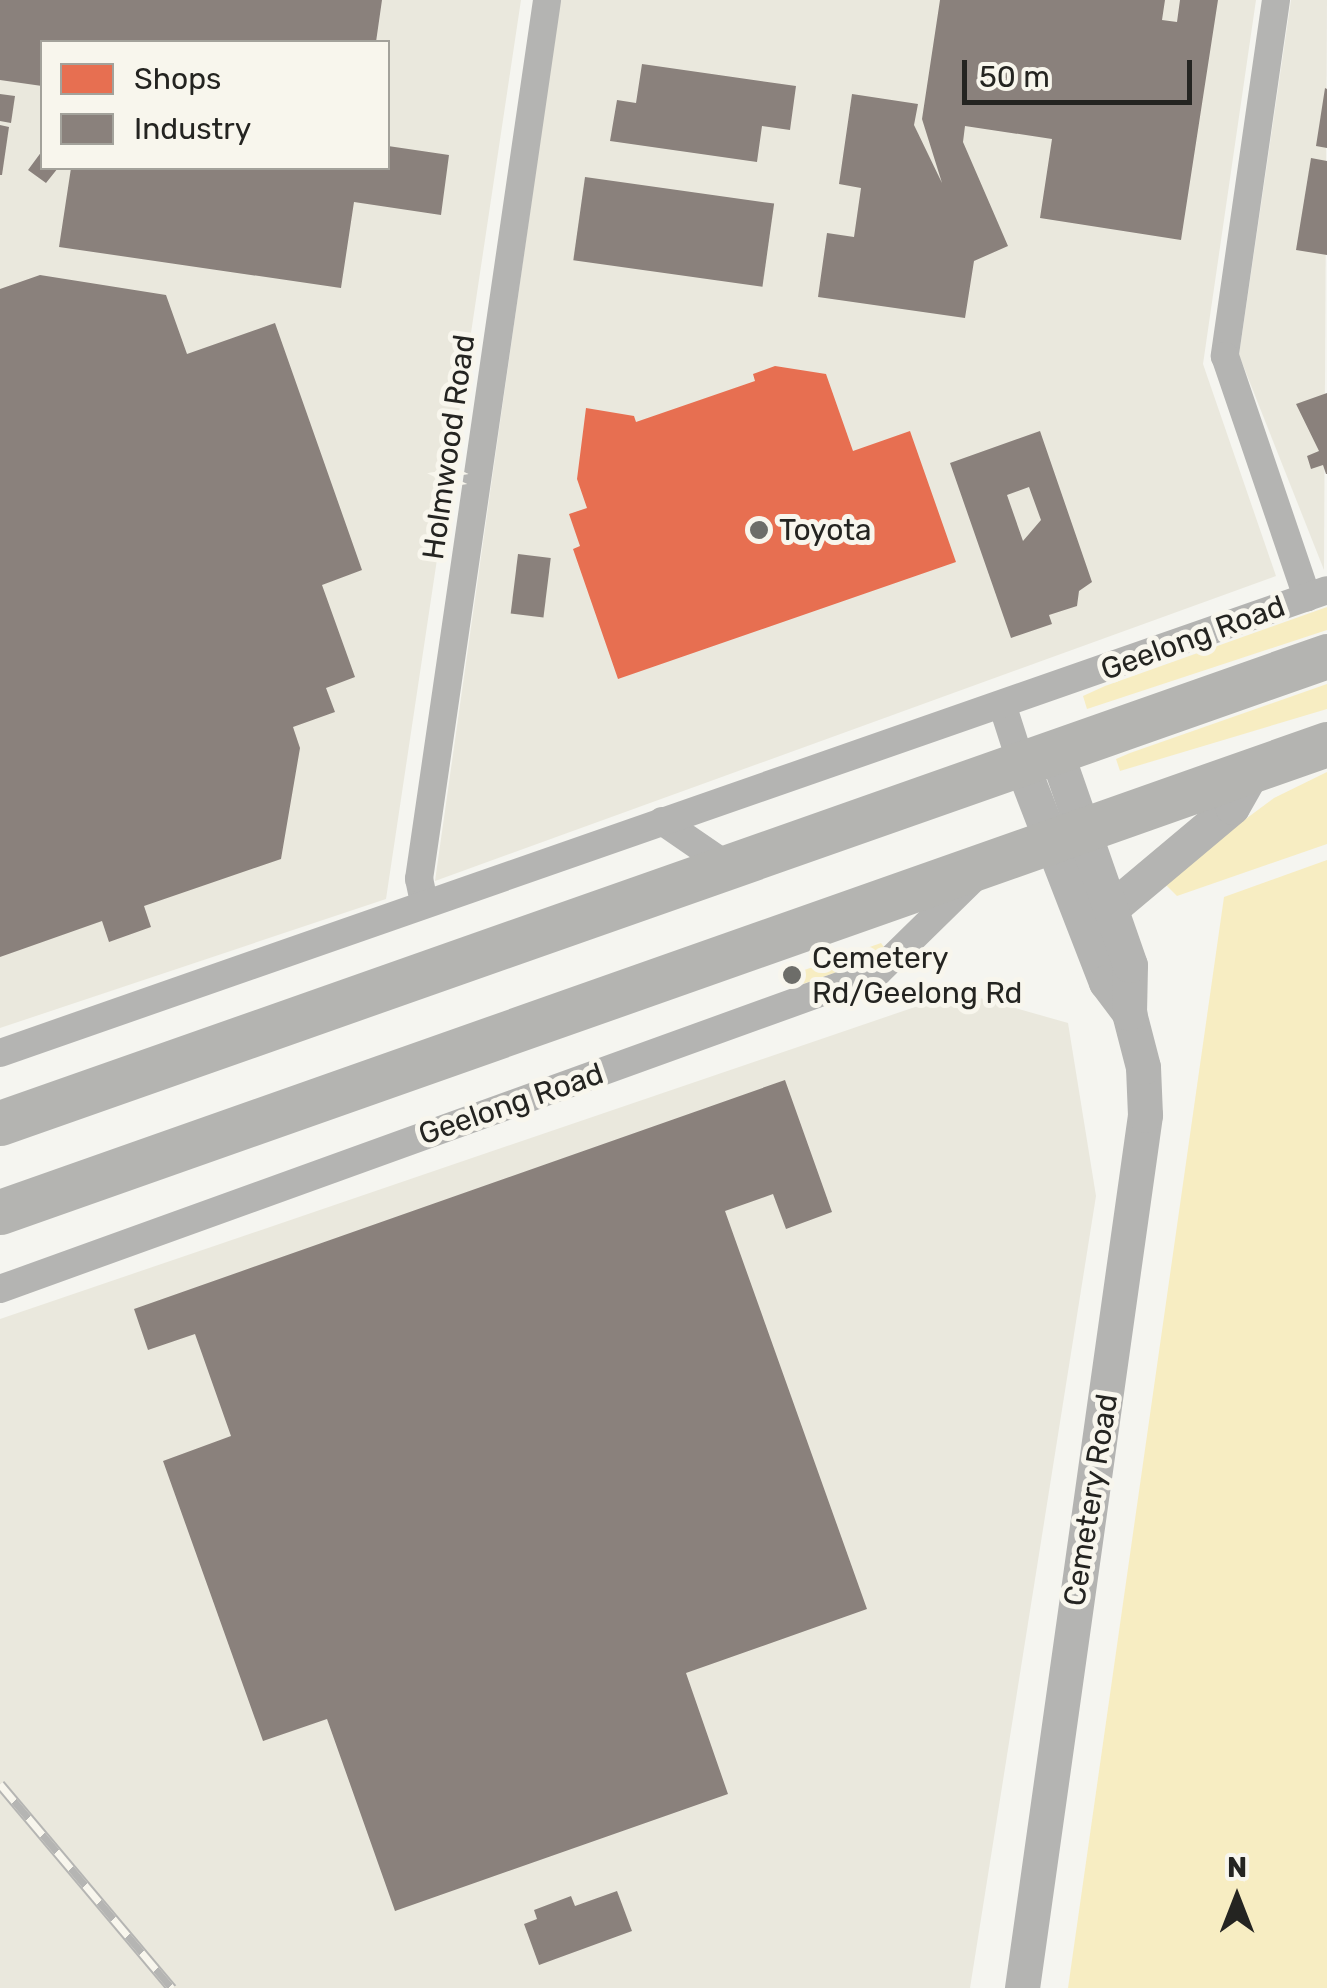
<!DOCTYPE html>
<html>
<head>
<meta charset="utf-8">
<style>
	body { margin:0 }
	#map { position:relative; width:1327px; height:1988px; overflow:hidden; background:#f5f5f0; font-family:Rubik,sans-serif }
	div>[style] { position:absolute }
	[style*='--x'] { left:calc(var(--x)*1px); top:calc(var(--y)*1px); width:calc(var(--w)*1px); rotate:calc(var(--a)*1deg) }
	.built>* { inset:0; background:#eae8dd }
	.green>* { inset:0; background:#f7edc2 }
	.shops>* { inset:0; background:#e76f51 }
	.industry>* { inset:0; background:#8a817c; transform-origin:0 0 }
	.minor>* { height:28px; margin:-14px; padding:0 14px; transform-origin:14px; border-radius:14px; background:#b4b4b2 }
	.tertiary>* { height:35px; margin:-17.5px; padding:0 17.5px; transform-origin:17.5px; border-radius:17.5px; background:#b4b4b2 }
	.trunk>* { height:45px; margin:-22.5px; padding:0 22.5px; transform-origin:22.5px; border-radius:22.5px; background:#b4b4b1 }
	.rail>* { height:11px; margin-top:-5.5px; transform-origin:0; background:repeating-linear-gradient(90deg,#f8f6ed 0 22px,#b5b5b3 0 44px); box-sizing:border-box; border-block:2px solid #b5b5b3 }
	.dots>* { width:28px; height:28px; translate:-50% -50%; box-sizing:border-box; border:5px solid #f8f6ed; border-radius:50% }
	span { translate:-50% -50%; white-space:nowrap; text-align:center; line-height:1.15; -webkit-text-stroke:10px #f8f6ed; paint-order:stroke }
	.street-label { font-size:30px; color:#242421 }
	.poi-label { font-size:30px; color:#242421 }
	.left { translate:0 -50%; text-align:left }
	.legend { position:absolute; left:40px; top:40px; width:350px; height:130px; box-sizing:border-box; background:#f8f6ed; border:2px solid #a3a29b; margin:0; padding:12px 18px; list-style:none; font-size:30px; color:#242421 }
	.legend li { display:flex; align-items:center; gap:20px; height:50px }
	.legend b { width:50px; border:2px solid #a3a29b }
	.north { position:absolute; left:1187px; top:1848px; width:100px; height:100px; -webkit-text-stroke:8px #f8f6ed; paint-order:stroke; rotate:0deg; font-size:28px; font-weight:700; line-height:40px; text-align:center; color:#242421 }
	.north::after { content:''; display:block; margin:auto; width:35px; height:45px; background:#242421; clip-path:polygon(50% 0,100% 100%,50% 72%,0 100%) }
	.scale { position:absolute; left:962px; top:60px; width:230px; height:45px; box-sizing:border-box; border:5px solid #242421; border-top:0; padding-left:12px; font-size:30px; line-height:35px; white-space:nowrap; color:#242421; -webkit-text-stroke:8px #f8f6ed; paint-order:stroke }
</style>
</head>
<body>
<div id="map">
	<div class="built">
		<i style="clip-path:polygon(evenodd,0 0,521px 0,386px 899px,0 1028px,0 0,42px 42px,388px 42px,388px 168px,42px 168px,42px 42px)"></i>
		<i style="clip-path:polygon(560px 0,1256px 0,1203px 364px,1276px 576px,435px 881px)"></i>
		<i style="clip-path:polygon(1291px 0,1327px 0,1324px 570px,1239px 355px)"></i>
		<i style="clip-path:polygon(959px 992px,1068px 1023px,1096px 1196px,970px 1988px,0 1988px,0 1319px)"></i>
	</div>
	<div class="green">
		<i style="clip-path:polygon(1327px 607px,1327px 630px,1087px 709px,1083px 696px,1105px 686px)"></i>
		<i style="clip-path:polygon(1327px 684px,1327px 709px,1120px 771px,1116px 759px,1130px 753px)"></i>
		<i style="clip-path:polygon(1327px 772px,1327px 844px,1177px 896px,1162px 881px,1274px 798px)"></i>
		<i style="clip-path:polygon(1327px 860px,1327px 1988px,1068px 1988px,1224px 897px)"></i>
		<i style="clip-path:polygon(881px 943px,886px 950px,868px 961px,797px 986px,793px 974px)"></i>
	</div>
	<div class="shops">
		<i style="clip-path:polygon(775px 366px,826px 374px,853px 451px,910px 431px,956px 562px,618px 679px,573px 549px,580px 546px,569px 514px,587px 508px,577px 479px,586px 408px,634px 416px,636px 422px,755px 381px,753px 374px)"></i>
	</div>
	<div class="industry">
		<i style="clip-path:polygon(0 0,382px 0,376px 42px,42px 42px,42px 86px,0 80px)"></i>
		<i style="clip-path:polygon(940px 0,1165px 0,1162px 20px,1177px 22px,1180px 0,1218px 0,1181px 240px,1040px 218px,1052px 139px,965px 126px,963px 142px,1008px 246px,974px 261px,965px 318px,818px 297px,827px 233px,854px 237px,861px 188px,839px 184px,852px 94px,918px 104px,914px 125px,942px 183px,922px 119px)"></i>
		<i style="clip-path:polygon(642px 64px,796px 86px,790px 130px,762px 126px,757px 162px,610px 141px,617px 100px,636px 103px)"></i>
		<i style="clip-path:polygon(1325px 88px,1327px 89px,1327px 148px,1316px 146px)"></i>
		<i style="clip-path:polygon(0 94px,15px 96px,11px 123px,0 121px)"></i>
		<i style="clip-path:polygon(0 125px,9px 127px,2px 175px,0 175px)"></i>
		<i style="clip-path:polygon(388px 146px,449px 155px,441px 215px,354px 202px,341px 288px,59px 247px,71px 168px,388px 168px)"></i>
		<i style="clip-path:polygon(42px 151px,42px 168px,58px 168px,46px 183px,28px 170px)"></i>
		<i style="clip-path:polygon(1311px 158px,1327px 161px,1327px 255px,1296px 250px)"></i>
		<i style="left:585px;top:177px;width:191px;height:84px;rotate:8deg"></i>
		<i style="clip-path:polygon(40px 275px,166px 295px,187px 354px,275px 323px,362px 570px,322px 585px,355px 677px,326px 688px,335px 712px,293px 727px,300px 748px,281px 859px,144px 906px,151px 927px,109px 942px,102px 921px,0 957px,0 289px)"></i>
		<i style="clip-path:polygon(1327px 393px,1327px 474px,1326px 474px,1323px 465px,1311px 469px,1307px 456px,1319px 451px,1296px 404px)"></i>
		<i style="clip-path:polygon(evenodd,1040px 431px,1092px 582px,1079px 591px,1077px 606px,1049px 615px,1052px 624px,1011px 638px,950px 463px,1040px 431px,1029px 487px,1041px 520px,1023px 541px,1007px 495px,1029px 487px)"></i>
		<i style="left:518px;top:554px;width:33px;height:60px;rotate:7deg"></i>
		<i style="clip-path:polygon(785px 1080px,832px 1212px,786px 1229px,773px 1194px,725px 1211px,867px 1609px,686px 1673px,728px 1794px,395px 1911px,327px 1719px,263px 1741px,163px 1461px,231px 1436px,195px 1334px,148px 1350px,134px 1309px)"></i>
		<i style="clip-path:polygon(617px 1891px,632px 1931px,539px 1965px,524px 1924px,537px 1919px,534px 1910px,571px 1896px,575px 1906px)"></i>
	</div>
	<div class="minor">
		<i style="--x:1276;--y:0;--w:360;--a:98.2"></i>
		<i style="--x:1225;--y:356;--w:255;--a:71.2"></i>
		<i style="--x:1003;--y:707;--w:59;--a:72.2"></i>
		<i style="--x:662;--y:821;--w:81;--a:34.5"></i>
		<i style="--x:424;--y:902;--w:24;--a:-102"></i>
		<i style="--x:419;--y:879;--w:888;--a:-81.71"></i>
		<i style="--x:0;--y:1053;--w:1405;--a:-19.23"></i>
		<i style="--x:0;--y:1289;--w:933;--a:-19.85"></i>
		<i style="--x:878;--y:972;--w:141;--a:-44.4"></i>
	</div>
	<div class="tertiary">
		<i style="--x:1021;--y:763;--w:235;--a:68.8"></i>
		<i style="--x:1106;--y:982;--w:39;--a:53"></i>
		<i style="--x:1114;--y:906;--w:154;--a:-40"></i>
		<i style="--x:1232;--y:807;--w:43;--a:-60.4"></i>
		<i style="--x:1022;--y:1988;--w:882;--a:-81.98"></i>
		<i style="--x:1145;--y:1115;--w:48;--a:-92.4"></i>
		<i style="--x:1143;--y:1067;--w:56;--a:-104.5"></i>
		<i style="--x:1129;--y:1013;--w:48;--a:-88.8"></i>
		<i style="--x:1130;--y:965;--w:228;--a:-109.2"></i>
	</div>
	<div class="trunk">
		<i style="--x:0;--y:1123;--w:1407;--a:-19.39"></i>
		<i style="--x:0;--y:1212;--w:1407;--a:-19.43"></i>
	</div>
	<div class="rail">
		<i style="--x:0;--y:1784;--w:267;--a:49.9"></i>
	</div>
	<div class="dots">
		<i style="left:759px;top:530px;background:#6d6d69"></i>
		<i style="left:792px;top:975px;background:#6d6d69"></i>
	</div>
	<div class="street-label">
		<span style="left:449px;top:447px;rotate:-82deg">Holmwood Road</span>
		<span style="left:1193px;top:638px;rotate:-20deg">Geelong Road</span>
		<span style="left:511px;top:1104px;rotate:-19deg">Geelong Road</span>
		<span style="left:1091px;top:1500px;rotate:-81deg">Cemetery Road</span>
	</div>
	<div class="poi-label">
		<span class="left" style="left:779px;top:530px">Toyota</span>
		<span class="left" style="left:812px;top:975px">Cemetery<br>Rd/Geelong Rd</span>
	</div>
	<ul class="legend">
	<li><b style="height:28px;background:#e76f51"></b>Shops</li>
	<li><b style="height:28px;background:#8a817c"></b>Industry</li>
	</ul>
	<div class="north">N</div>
	<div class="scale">50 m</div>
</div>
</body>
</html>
